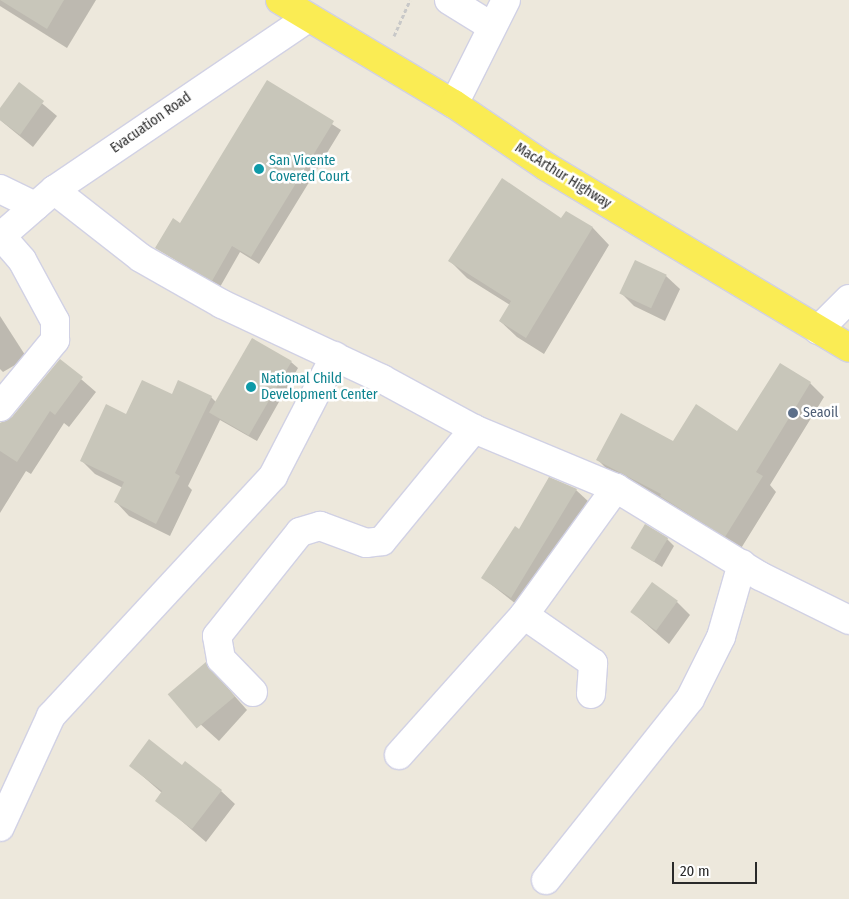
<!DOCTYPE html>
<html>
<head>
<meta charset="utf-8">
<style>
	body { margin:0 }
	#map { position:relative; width:849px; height:899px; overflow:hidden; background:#ede8dc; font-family:"Fira Sans Condensed",sans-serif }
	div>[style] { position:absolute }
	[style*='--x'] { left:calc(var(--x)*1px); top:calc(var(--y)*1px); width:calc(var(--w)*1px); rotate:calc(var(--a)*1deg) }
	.shadow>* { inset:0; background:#0003 }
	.building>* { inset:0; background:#c8c6ba; transform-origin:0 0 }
	.path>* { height:3px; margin-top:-1.5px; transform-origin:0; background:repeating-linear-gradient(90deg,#c8c8c8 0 4px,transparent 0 6.5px) }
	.roads { filter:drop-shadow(1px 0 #d1d1e4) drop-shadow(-1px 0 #d1d1e4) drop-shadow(0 1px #d1d1e4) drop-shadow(0 -1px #d1d1e4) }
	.minor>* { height:28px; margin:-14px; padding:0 14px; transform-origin:14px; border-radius:14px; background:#fff }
	.major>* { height:28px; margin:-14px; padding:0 14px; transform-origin:14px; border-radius:14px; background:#faec54 }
	.dots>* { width:14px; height:14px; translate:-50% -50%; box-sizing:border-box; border:2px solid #fff; border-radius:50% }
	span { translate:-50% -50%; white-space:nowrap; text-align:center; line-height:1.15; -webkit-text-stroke:5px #fff; paint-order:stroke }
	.street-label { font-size:14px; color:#2a2a2a }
	.culture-label { font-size:14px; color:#0d838f }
	.left { translate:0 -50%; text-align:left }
	.service-label { font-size:14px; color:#4e5e75 }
	.scale { position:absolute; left:672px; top:862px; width:85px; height:22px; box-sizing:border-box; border:2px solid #2a2a2a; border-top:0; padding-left:6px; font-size:15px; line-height:18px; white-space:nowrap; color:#2a2a2a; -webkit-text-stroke:4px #fff; paint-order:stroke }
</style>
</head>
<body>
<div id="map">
	<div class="shadow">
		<i style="clip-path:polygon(0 0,96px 0,67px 48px,0 6px)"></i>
		<i style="clip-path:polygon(267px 82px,341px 130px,259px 264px,240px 252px,220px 287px,156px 248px,181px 224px)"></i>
		<i style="clip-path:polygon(19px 84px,57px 116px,33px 147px,0 120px,0 110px)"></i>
		<i style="clip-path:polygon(566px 212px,593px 228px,609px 245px,544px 354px,517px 337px,500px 321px,510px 305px,467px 278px,450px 261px,562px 220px)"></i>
		<i style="clip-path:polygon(666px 276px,680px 289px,665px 321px,634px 306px,621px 293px)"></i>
		<i style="clip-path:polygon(0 316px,27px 358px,3px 372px,0 369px)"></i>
		<i style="clip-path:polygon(60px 361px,96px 392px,69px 427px,64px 423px,31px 474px,26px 471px,0 513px,0 425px,13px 418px)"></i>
		<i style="clip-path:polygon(291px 362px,298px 368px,257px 441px,220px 420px,188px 486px,192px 490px,170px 536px,129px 516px,116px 502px,123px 488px,95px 474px,81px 460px,126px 415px,172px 396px,211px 397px,217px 403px)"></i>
		<i style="clip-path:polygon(810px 383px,824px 397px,770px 485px,776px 492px,740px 550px,669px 504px,612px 474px,598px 460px,674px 443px,738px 433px)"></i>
		<i style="clip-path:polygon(576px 490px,590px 503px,525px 611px,483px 578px,519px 531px)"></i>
		<i style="clip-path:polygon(667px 539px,674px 546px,662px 567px,634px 549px)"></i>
		<i style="clip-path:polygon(677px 602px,690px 615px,669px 644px,631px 611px)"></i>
		<i style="clip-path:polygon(206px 664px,247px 710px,219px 741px,188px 713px)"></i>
		<i style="clip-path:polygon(131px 766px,221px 791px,235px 804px,206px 842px,157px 800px,162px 793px)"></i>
	</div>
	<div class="building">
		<i style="clip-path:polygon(0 0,64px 0,47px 29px)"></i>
		<i style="clip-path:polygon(267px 80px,334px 121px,251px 257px,232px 246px,212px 281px,155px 248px,173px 218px,180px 223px)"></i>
		<i style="clip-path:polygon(19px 82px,44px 101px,20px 135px,0 120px,0 108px)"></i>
		<i style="clip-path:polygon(502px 178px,561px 218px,566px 211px,593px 227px,526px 338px,499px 321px,511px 301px,448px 261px)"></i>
		<i style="left:635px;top:260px;width:35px;height:37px;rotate:25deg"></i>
		<i style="left:252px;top:338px;width:46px;height:86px;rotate:30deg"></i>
		<i style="clip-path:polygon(60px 359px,83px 377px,55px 415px,50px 411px,17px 462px,0 451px,0 423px,12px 417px)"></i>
		<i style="clip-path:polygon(780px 363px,811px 382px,756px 472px,763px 476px,725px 537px,660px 496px,661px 494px,596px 460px,621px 413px,673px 441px,696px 404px,737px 431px)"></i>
		<i style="clip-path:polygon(142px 380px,172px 394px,178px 380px,212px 396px,175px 473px,180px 476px,156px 524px,114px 502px,124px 482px,80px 461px,106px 404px,126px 414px)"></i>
		<i style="clip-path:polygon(549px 477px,577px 489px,511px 598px,481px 578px,515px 526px,519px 529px)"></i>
		<i style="left:645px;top:524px;width:27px;height:28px;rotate:31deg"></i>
		<i style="left:652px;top:582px;width:32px;height:37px;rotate:36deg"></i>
		<i style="left:206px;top:662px;width:45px;height:50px;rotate:50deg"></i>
		<i style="clip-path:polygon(149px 739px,182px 765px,185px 761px,222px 790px,192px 829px,155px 801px,162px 791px,129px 766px)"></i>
	</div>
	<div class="path">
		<i style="--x:394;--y:36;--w:39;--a:-66"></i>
	</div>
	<div class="roads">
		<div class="minor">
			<i style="--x:449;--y:0;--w:49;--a:31.8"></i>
			<i style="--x:454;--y:104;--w:116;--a:-63.4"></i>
			<i style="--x:0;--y:189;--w:39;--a:26"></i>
			<i style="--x:54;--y:190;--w:110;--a:38"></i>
			<i style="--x:141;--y:258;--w:93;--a:29.6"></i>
			<i style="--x:222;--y:304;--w:177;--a:25.1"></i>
			<i style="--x:382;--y:379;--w:105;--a:28.5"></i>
			<i style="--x:474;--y:429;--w:154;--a:22.6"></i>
			<i style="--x:616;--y:488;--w:169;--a:31.4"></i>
			<i style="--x:760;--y:576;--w:99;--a:26.3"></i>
			<i style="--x:0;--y:237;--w:72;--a:-41"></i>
			<i style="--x:54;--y:190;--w:307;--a:-34.1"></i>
			<i style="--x:818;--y:330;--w:44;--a:-45"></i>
			<i style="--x:0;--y:407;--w:87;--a:-50.6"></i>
			<i style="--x:55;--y:340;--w:19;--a:-90"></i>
			<i style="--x:55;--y:321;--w:69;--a:-118.4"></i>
			<i style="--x:22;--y:260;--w:32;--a:-131"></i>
			<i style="--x:253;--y:692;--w:46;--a:-134.1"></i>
			<i style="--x:221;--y:659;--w:23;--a:-100"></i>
			<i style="--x:217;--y:636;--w:133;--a:-51.4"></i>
			<i style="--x:300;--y:532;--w:21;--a:-17"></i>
			<i style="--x:320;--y:526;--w:49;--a:20.3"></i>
			<i style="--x:366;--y:543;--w:16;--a:-7"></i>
			<i style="--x:382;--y:541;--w:145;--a:-50.6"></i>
			<i style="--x:591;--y:694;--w:31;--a:-86"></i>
			<i style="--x:593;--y:663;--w:84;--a:-145.2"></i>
			<i style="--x:524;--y:615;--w:157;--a:-54.1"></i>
			<i style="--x:399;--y:755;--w:188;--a:-48.2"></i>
			<i style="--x:0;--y:827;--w:122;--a:-65.3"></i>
			<i style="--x:51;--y:716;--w:327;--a:-47.2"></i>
			<i style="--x:273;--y:476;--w:135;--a:-62.7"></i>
			<i style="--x:546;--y:880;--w:231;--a:-51.5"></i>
			<i style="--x:690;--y:699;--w:69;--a:-63.4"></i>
			<i style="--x:721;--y:637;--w:76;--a:-74"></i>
		</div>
		<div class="major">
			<i style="--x:280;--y:0;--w:203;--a:30.9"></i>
			<i style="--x:454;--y:104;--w:112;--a:34.1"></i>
			<i style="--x:547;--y:167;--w:352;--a:30.9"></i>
		</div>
	</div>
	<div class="dots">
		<i style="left:259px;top:169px;background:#0f9aa8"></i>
		<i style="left:251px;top:387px;background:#0f9aa8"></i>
		<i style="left:793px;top:413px;background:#5c6f8a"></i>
	</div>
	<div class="street-label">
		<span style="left:151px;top:123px;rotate:-35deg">Evacuation Road</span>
		<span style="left:563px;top:176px;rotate:32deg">MacArthur Highway</span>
	</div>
	<div class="culture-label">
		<span class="left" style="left:269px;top:169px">San Vicente<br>Covered Court</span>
		<span class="left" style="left:261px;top:387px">National Child<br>Development Center</span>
	</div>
	<div class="service-label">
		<span class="left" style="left:803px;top:413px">Seaoil</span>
	</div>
	<div class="scale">20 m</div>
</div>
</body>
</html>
